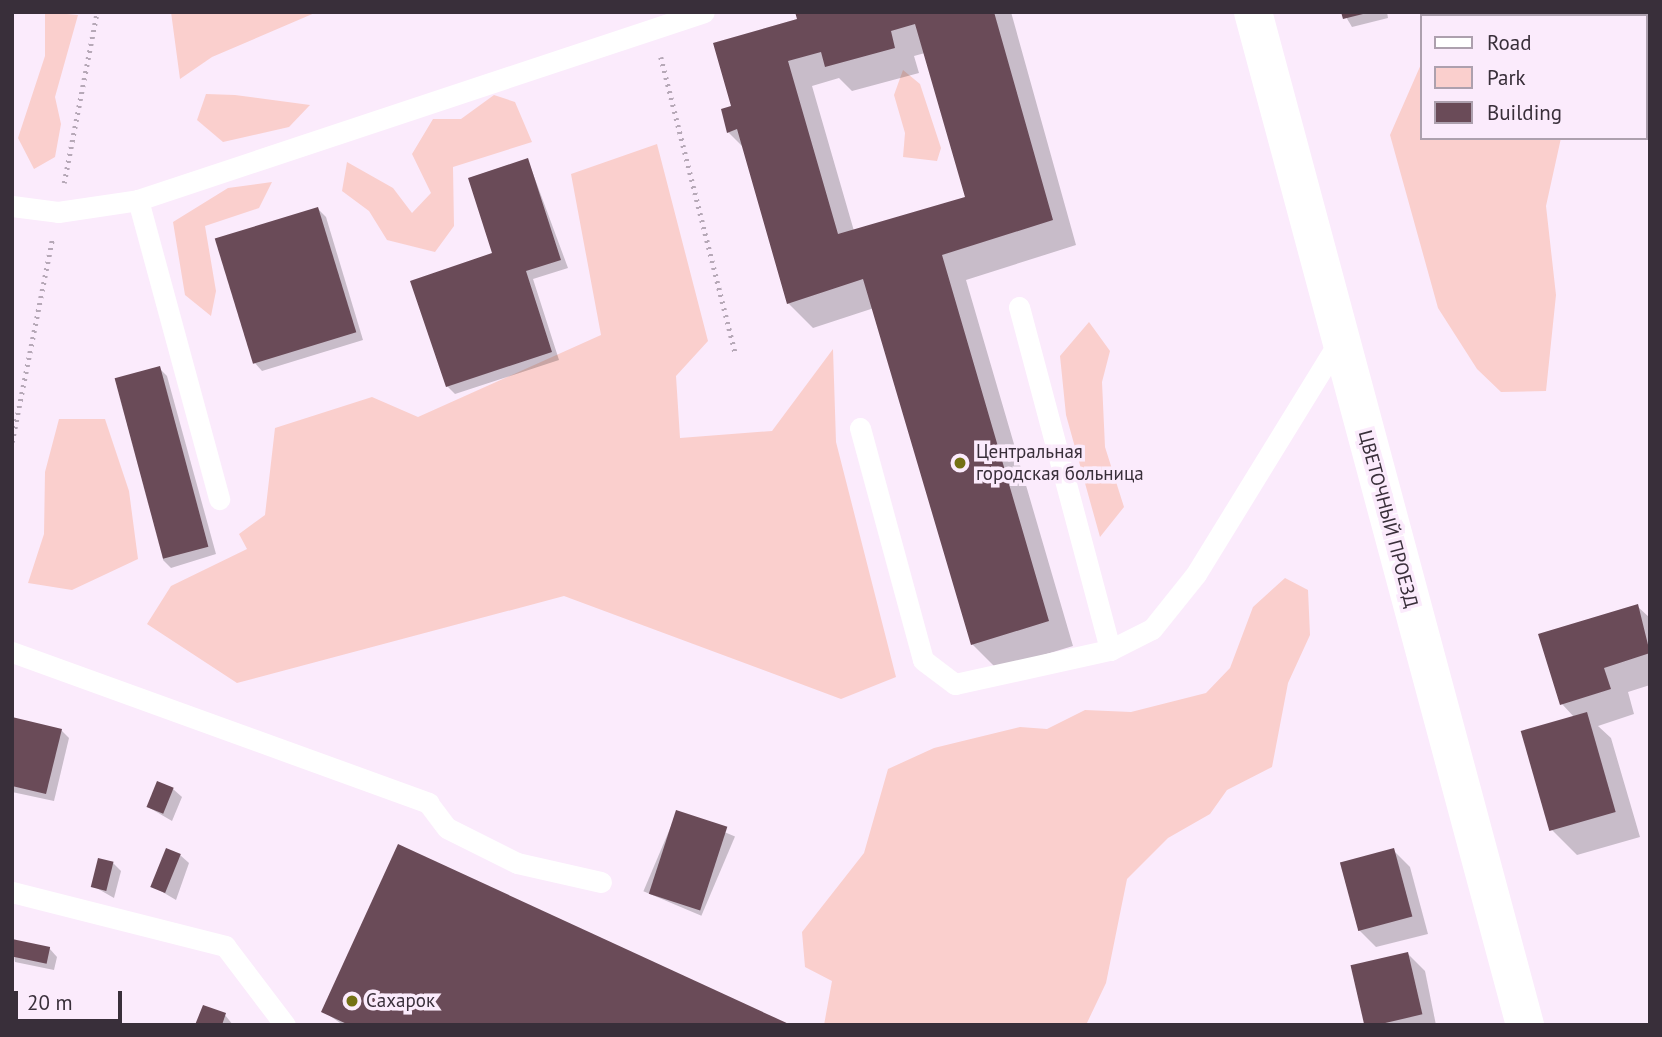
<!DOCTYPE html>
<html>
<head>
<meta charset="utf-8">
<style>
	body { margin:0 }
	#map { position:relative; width:1662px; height:1037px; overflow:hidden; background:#fbebfc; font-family:"PT Sans",sans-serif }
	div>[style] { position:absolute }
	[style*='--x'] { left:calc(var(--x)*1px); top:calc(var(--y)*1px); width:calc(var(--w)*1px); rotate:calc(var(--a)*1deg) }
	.green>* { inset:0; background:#facfcd; transform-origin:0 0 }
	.shadow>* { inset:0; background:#0003; transform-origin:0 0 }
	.building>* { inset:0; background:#6a4b58; transform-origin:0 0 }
	.path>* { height:4.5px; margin-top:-2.25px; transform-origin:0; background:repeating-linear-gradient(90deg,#b6a8b7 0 2px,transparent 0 7px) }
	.service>* { height:21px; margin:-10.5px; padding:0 10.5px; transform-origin:10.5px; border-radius:10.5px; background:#fff }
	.minor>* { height:38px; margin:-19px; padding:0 19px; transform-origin:19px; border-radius:19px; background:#fff }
	.dots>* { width:19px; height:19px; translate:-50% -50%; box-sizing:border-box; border:4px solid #fbebfc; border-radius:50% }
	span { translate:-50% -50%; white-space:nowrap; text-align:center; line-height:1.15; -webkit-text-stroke:7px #fbebfc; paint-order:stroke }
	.poi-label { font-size:19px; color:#392f3a }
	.left { translate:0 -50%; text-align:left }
	.street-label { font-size:19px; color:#392f3a }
	.frame { position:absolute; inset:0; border:14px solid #392f3a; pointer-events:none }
	.legend { position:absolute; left:1420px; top:14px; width:228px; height:126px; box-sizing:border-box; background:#fbebfc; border:2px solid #ada0ae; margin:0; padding:9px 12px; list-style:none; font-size:21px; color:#392f3a }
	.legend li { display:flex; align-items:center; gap:14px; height:35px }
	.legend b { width:35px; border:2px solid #ada0ae }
	.scale { position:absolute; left:14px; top:991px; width:108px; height:32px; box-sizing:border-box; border:4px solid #392f3a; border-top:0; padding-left:9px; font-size:21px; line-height:24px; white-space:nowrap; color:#392f3a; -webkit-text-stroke:5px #fbebfc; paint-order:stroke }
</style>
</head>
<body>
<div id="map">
	<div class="green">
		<i style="clip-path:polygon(45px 12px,78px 15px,55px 97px,61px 124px,55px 157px,34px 169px,18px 138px,45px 56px)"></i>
		<i style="clip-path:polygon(171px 12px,317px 12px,212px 57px,180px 79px)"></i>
		<i style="left:1463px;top:12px;width:116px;height:6px"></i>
		<i style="clip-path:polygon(1422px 62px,1422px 138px,1561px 138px,1546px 206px,1556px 295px,1546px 391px,1501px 392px,1477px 369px,1438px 308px,1390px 135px)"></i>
		<i style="clip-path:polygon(903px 70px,920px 84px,941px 148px,937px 161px,903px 157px,905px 133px,894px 95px)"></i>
		<i style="clip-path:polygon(206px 94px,235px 95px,310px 105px,289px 127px,223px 142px,197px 120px)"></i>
		<i style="clip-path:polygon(494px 95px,515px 102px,532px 142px,453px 167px,454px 226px,435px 252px,387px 240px,369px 211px,342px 191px,347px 162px,393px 188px,412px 213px,431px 193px,412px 154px,433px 119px,461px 119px)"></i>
		<i style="clip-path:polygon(657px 144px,708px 341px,676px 376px,680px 438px,772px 431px,833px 349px,836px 442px,896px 677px,841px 699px,564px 596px,237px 683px,147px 624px,171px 586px,247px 549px,239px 534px,265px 515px,275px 428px,372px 397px,418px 417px,601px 335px,571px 174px)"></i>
		<i style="clip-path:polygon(272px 182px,259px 208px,205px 226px,216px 291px,211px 316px,185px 295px,173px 222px,228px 188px)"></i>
		<i style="clip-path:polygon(1089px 322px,1110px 351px,1102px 382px,1105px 447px,1124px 507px,1100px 537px,1066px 415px,1060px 356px)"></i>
		<i style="clip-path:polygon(59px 419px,105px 419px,129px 491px,138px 559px,72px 590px,28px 583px,44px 534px,45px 472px)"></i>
		<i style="clip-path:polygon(1285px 578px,1308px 590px,1310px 635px,1288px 683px,1272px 767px,1227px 790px,1210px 814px,1168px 838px,1127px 879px,1106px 983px,1086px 1025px,824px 1025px,832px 981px,805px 967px,802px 932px,864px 853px,888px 769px,934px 748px,1020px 727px,1047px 729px,1085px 710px,1131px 712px,1206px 693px,1230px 668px,1253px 607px)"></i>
	</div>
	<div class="shadow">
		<i style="clip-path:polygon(evenodd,797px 12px,1011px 12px,1076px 245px,966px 280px,1073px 646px,997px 669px,972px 644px,874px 308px,813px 328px,788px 303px,744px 148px,728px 132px,733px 107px,800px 20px,797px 12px,925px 53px,967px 198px,854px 231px,812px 86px,839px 78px,852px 91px,919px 73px,914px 56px,925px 53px)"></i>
		<i style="clip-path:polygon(1343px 12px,1387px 12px,1388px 18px,1352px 27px)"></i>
		<i style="clip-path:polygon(528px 160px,568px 268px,533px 279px,559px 360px,455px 394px,447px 386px)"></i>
		<i style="clip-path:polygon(318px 209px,326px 217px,363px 340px,262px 371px,254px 362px)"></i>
		<i style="clip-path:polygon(159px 368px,167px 376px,216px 554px,171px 568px,163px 560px)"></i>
		<i style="clip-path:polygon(1637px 606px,1650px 618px,1650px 685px,1628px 692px,1634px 714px,1598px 726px,1611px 738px,1640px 837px,1577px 855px,1552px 830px,1574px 717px,1562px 704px)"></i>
		<i style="clip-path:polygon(12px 719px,61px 730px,69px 738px,54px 801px,12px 792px)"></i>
		<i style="clip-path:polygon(173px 789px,182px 797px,172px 821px,148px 807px)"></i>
		<i style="left:677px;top:812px;width:63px;height:86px;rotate:23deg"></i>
		<i style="clip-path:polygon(1393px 850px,1410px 867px,1428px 934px,1376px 947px,1359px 930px)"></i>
		<i style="clip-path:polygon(180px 855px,189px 863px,176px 900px,154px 887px)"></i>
		<i style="clip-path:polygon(113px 863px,121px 871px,114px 898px,93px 886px)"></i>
		<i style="clip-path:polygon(12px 941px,49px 948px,57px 957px,54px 970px,15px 962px)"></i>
		<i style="clip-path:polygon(1408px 954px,1425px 971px,1436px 1025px,1365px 1025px,1352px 966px)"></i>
		<i style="clip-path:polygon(323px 1011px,787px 1025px,343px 1025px)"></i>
		<i style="clip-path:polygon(225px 1015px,233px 1025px,197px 1025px)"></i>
	</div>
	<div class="building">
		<i style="clip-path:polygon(evenodd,795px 12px,994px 12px,1053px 220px,942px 255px,1049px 621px,971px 645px,863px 279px,787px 304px,737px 129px,727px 133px,721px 109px,731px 106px,713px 43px,797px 19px,795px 12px,915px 24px,965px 197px,838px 234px,788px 61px,821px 52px,825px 67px,895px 48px,891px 31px,915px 24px)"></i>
		<i style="clip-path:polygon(1341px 12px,1367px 12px,1367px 13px,1343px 19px)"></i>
		<i style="clip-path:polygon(528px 158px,561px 260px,526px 271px,552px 352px,446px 387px,410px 281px,492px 253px,468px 178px)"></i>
		<i style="left:318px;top:207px;width:131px;height:108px;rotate:73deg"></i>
		<i style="left:160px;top:366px;width:187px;height:47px;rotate:75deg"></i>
		<i style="clip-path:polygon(1638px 604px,1650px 653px,1604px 668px,1611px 689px,1560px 705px,1538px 634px)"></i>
		<i style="left:1587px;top:712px;width:104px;height:69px;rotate:74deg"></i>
		<i style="clip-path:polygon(12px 717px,62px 729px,46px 794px,12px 786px)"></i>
		<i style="left:157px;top:781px;width:18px;height:28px;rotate:22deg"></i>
		<i style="left:676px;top:810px;width:54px;height:88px;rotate:18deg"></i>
		<i style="clip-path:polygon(398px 844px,791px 1025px,349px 1025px,321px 1012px)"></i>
		<i style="left:166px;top:848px;width:16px;height:42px;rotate:22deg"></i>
		<i style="left:1394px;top:848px;width:71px;height:56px;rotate:75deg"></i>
		<i style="left:98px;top:858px;width:16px;height:30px;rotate:14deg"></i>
		<i style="left:12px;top:939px;width:39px;height:17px;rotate:12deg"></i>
		<i style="left:1408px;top:952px;width:64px;height:59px;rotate:77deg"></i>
		<i style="clip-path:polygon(203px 1005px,226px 1013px,222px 1025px,195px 1025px)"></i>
	</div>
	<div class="path">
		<i style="--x:661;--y:57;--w:304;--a:75.9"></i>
		<i style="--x:64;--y:183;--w:174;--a:-79.1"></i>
		<i style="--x:12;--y:442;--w:206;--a:-78.8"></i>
	</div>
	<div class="service">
		<i style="--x:138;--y:200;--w:310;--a:74.8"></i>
		<i style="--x:12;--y:206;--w:46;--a:7.4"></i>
		<i style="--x:58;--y:212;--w:81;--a:-8.5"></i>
		<i style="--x:138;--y:200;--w:596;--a:-18.37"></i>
		<i style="--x:1019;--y:307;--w:355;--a:75.1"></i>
		<i style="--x:860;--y:428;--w:240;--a:74.8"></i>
		<i style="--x:923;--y:660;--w:40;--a:37"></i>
		<i style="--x:955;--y:684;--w:159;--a:-12.4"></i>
		<i style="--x:1110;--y:650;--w:47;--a:-26.6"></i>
		<i style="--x:1152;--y:629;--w:70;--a:-51.3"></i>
		<i style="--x:1196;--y:574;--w:275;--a:-58.4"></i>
		<i style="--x:12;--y:652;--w:443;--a:19.9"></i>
		<i style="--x:428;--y:803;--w:31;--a:53"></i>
		<i style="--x:447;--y:828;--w:78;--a:26.6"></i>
		<i style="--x:517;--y:863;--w:86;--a:12.7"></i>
		<i style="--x:12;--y:892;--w:220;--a:14.2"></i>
		<i style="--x:225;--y:946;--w:99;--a:52.8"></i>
	</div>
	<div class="minor">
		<i style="--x:1253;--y:12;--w:1049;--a:74.97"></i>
	</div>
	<div class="dots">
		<i style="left:960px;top:463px;background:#737114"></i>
		<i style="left:352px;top:1001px;background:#737114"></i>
	</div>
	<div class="poi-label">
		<span class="left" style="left:976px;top:463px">Центральная<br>городская больница</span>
		<span class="left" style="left:366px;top:1001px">Сахарок</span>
	</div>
	<div class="street-label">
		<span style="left:1388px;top:519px;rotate:75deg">ЦВЕТОЧНЫЙ ПРОЕЗД</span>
	</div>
	<div class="frame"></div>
	<ul class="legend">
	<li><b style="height:9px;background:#fff"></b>Road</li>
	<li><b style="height:19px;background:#facfcd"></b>Park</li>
	<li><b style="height:19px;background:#6a4b58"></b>Building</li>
	</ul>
	<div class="scale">20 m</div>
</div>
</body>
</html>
